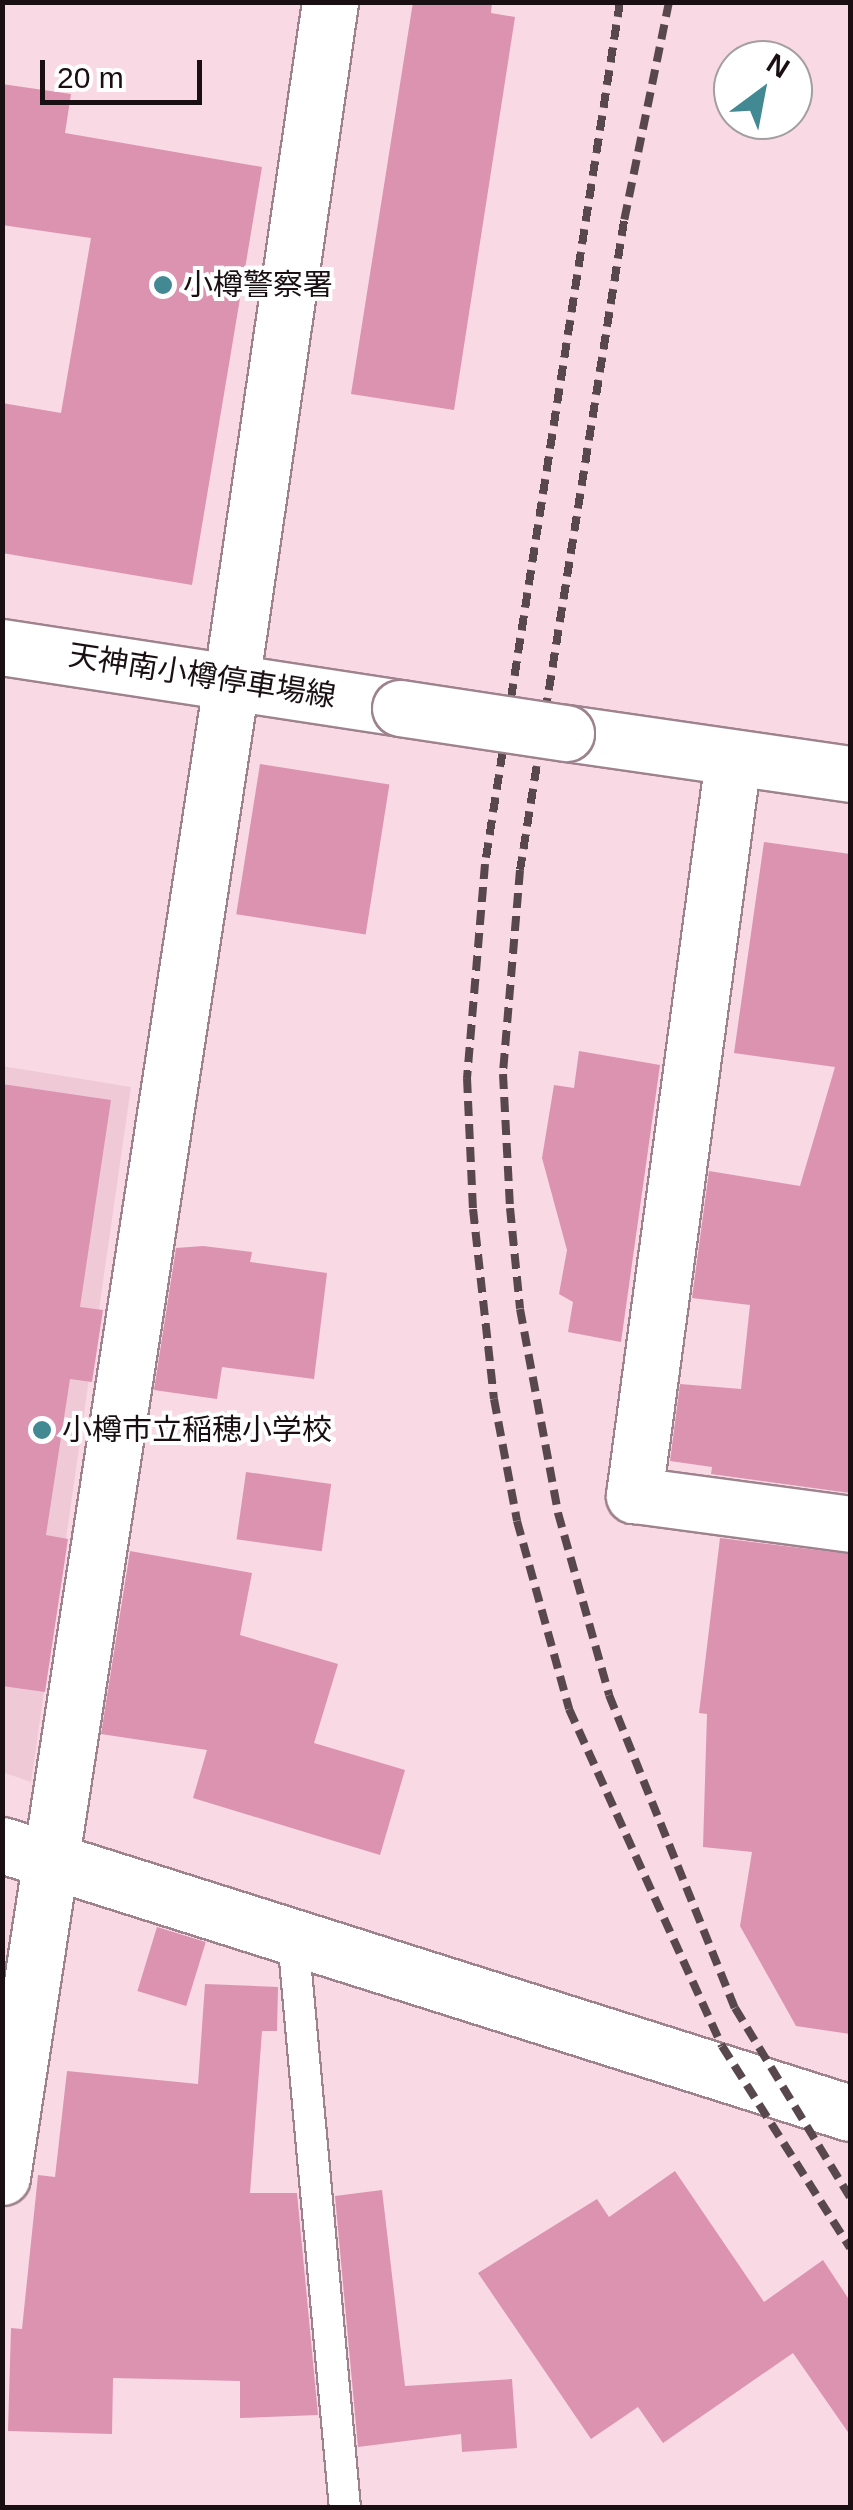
<!DOCTYPE html>
<html>
<head>
<meta charset="utf-8">
<style>
	body { margin:0 }
	#map { position:relative; width:853px; height:2510px; overflow:hidden; background:#f8d9e4; font-family:Helvetica,"Noto Sans JP",sans-serif }
	div>[style] { position:absolute }
	[style*='--x'] { left:calc(var(--x)*1px); top:calc(var(--y)*1px); width:calc(var(--w)*1px); rotate:calc(var(--a)*1deg) }
	.built>* { inset:0; background:#f0c9d7 }
	.building>* { inset:0; background:#dc93b0; transform-origin:0 0 }
	.roads { filter:drop-shadow(2px 0 #9e828d) drop-shadow(-2px 0 #9e828d) drop-shadow(0 2px #9e828d) drop-shadow(0 -2px #9e828d) }
	.service>* { height:30px; margin:-15px; padding:0 15px; transform-origin:15px; border-radius:15px; background:#fff }
	.minor>* { height:55px; margin:-27.5px; padding:0 27.5px; transform-origin:27.5px; border-radius:27.5px; background:#fff }
	.tertiary>* { height:55px; margin:-27.5px; padding:0 27.5px; transform-origin:27.5px; border-radius:27.5px; background:#fff }
	.secondary>* { height:55px; margin:-27.5px; padding:0 27.5px; transform-origin:27.5px; border-radius:27.5px; background:#fff }
	.rail>* { height:8px; margin-top:-4px; transform-origin:0; background:repeating-linear-gradient(90deg,#58484d 0 15px,transparent 0 23px) }
	.bridges { filter:drop-shadow(2px 0 #9e828d) drop-shadow(-2px 0 #9e828d) drop-shadow(0 2px #9e828d) drop-shadow(0 -2px #9e828d) }
	.secondary-bridge>* { height:55px; margin:-27.5px; padding:0 27.5px; transform-origin:27.5px; border-radius:27.5px; background:#fff }
	.dots>* { width:28px; height:28px; translate:-50% -50%; box-sizing:border-box; border:5px solid #fff; border-radius:50% }
	span { translate:-50% -50%; white-space:nowrap; text-align:center; line-height:1.15; -webkit-text-stroke:8px #fff; paint-order:stroke }
	.poi-label { font-size:30px; color:#1a1013 }
	.left { translate:0 -50%; text-align:left }
	.street-label { font-size:30px; color:#1a1013 }
	.frame { position:absolute; inset:0; border:5px solid #1a1013; pointer-events:none }
	.north { position:absolute; left:713px; top:40px; width:100px; height:100px; box-sizing:border-box; background:#fff; border:2px solid #a39fa1; border-radius:50%; rotate:32deg; font-size:28px; font-weight:700; line-height:40px; text-align:center; color:#1a1013 }
	.north::after { content:''; display:block; margin:auto; width:35px; height:45px; background:#438993; clip-path:polygon(50% 0,100% 100%,50% 72%,0 100%) }
	.scale { position:absolute; left:40px; top:60px; width:162px; height:45px; box-sizing:border-box; border:5px solid #1a1013; border-top:0; padding-left:12px; font-size:30px; line-height:35px; white-space:nowrap; color:#1a1013; -webkit-text-stroke:8px #fff; paint-order:stroke }
</style>
</head>
<body>
<div id="map">
	<div class="built">
		<i style="clip-path:polygon(2px 1066px,131px 1087px,31px 1782px,2px 1772px)"></i>
	</div>
	<div class="building">
		<i style="clip-path:polygon(413px 2px,492px 2px,491px 13px,515px 17px,454px 410px,351px 394px)"></i>
		<i style="clip-path:polygon(2px 84px,71px 94px,65px 133px,262px 167px,192px 585px,2px 553px,2px 403px,61px 413px,91px 238px,2px 225px)"></i>
		<i style="left:260px;top:764px;width:131px;height:152px;rotate:9deg"></i>
		<i style="clip-path:polygon(764px 842px,850px 854px,850px 1493px,711px 1474px,712px 1467px,670px 1461px,680px 1384px,741px 1389px,750px 1305px,692px 1298px,709px 1171px,800px 1186px,835px 1067px,734px 1053px)"></i>
		<i style="clip-path:polygon(579px 1051px,660px 1065px,621px 1342px,568px 1332px,573px 1302px,559px 1294px,567px 1250px,542px 1158px,554px 1085px,574px 1088px)"></i>
		<i style="clip-path:polygon(2px 1084px,111px 1100px,80px 1307px,103px 1310px,92px 1382px,70px 1379px,46px 1535px,68px 1539px,45px 1692px,2px 1686px)"></i>
		<i style="clip-path:polygon(203px 1246px,252px 1252px,250px 1262px,327px 1273px,314px 1379px,222px 1367px,217px 1399px,154px 1390px,176px 1248px)"></i>
		<i style="left:246px;top:1472px;width:86px;height:68px;rotate:8deg"></i>
		<i style="clip-path:polygon(720px 1538px,850px 1554px,850px 2034px,796px 2026px,740px 1926px,752px 1852px,703px 1847px,707px 1714px,699px 1713px)"></i>
		<i style="clip-path:polygon(130px 1551px,252px 1573px,240px 1635px,338px 1664px,314px 1743px,405px 1770px,380px 1855px,193px 1798px,207px 1750px,101px 1734px)"></i>
		<i style="left:157px;top:1927px;width:51px;height:67px;rotate:17deg"></i>
		<i style="clip-path:polygon(205px 1984px,278px 1987px,277px 2031px,262px 2031px,250px 2193px,297px 2193px,318px 2415px,240px 2418px,240px 2381px,113px 2378px,112px 2434px,8px 2431px,11px 2328px,22px 2329px,38px 2175px,55px 2177px,67px 2071px,198px 2084px)"></i>
		<i style="clip-path:polygon(675px 2171px,764px 2302px,823px 2260px,850px 2301px,850px 2435px,793px 2353px,663px 2443px,638px 2407px,591px 2439px,478px 2273px,597px 2199px,609px 2217px)"></i>
		<i style="clip-path:polygon(382px 2190px,405px 2386px,512px 2379px,517px 2448px,462px 2452px,461px 2434px,358px 2447px,335px 2196px)"></i>
	</div>
	<div class="roads">
		<div class="service">
			<i style="--x:293;--y:1938;--w:572;--a:84.79"></i>
		</div>
		<div class="minor">
			<i style="--x:232;--y:677;--w:682;--a:-81.74"></i>
			<i style="--x:733;--y:759;--w:743;--a:97.66"></i>
			<i style="--x:634;--y:1495;--w:218;--a:7.6"></i>
		</div>
		<div class="tertiary">
			<i style="--x:2;--y:1845;--w:889;--a:17.54"></i>
			<i style="--x:2;--y:2177;--w:1518;--a:-81.28"></i>
		</div>
		<div class="secondary">
			<i style="--x:2;--y:647;--w:403;--a:8.7"></i>
			<i style="--x:566;--y:733;--w:287;--a:8.2"></i>
		</div>
	</div>
	<div class="rail">
		<i style="--x:620;--y:2;--w:873;--a:98.9"></i>
		<i style="--x:485;--y:864;--w:215;--a:94.8"></i>
		<i style="--x:467;--y:1078;--w:131;--a:87.4"></i>
		<i style="--x:473;--y:1209;--w:191;--a:83.7"></i>
		<i style="--x:494;--y:1399;--w:124;--a:79.3"></i>
		<i style="--x:517;--y:1521;--w:195;--a:74.5"></i>
		<i style="--x:569;--y:1709;--w:370;--a:65.6"></i>
		<i style="--x:722;--y:2046;--w:239;--a:57.6"></i>
		<i style="--x:669;--y:2;--w:224;--a:101.6"></i>
		<i style="--x:624;--y:221;--w:657;--a:99.1"></i>
		<i style="--x:520;--y:870;--w:205;--a:94.8"></i>
		<i style="--x:503;--y:1074;--w:134;--a:87"></i>
		<i style="--x:510;--y:1208;--w:101;--a:84.3"></i>
		<i style="--x:520;--y:1309;--w:208;--a:79.4"></i>
		<i style="--x:558;--y:1513;--w:189;--a:74.3"></i>
		<i style="--x:609;--y:1695;--w:337;--a:68.1"></i>
		<i style="--x:735;--y:2008;--w:221;--a:58.7"></i>
	</div>
	<div class="bridges">
		<div class="secondary-bridge">
			<i style="--x:400;--y:708;--w:168;--a:8.6"></i>
		</div>
	</div>
	<div class="dots">
		<i style="left:163px;top:285px;background:#438993"></i>
		<i style="left:42px;top:1430px;background:#438993"></i>
	</div>
	<div class="poi-label">
		<span class="left" style="left:183px;top:285px">小樽警察署</span>
		<span class="left" style="left:62px;top:1430px">小樽市立稲穂小学校</span>
	</div>
	<div class="street-label">
		<span style="left:202px;top:676px;rotate:9deg">天神南小樽停車場線</span>
	</div>
	<div class="frame"></div>
	<div class="north">N</div>
	<div class="scale">20 m</div>
</div>
</body>
</html>
